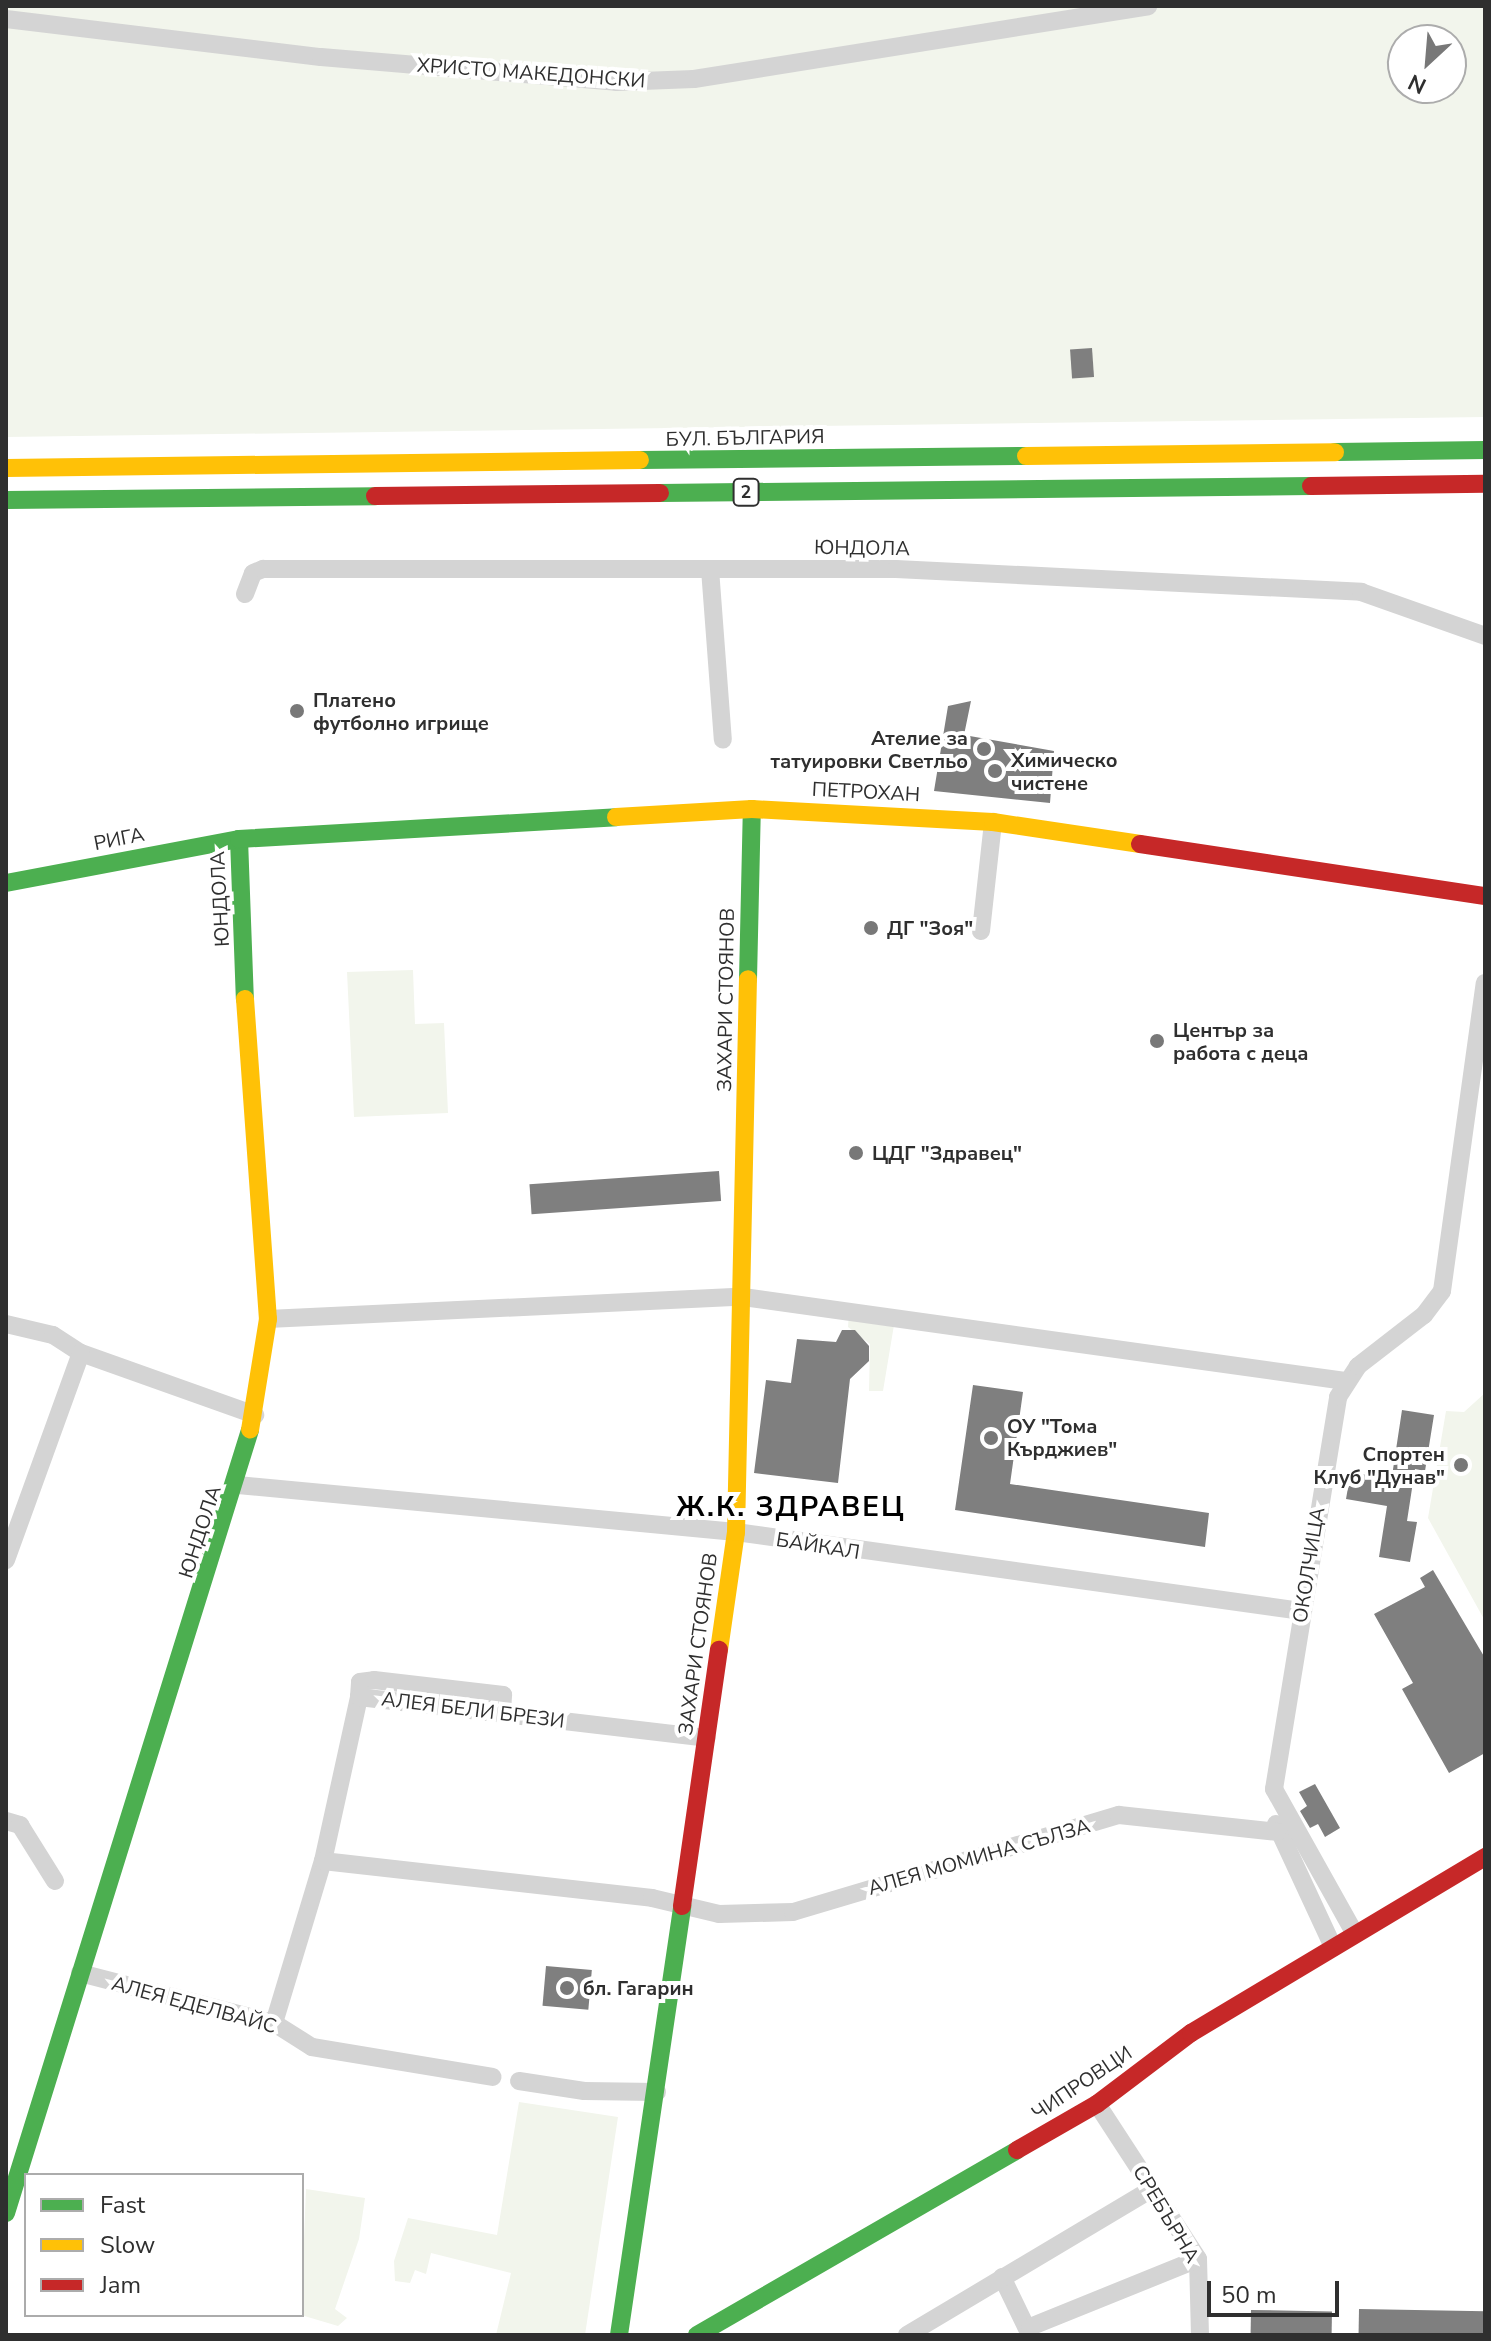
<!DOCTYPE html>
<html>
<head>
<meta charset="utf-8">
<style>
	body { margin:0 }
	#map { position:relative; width:1491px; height:2341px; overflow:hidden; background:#fff; font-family:"Nunito Sans",sans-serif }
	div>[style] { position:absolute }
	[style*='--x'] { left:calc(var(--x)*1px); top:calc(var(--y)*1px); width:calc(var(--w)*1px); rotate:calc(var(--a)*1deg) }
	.green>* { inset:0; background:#f2f5ec }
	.building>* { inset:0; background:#7f7f7f; transform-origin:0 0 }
	.street>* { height:18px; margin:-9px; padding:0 9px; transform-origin:9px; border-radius:9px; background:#d4d4d4 }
	.fast>* { height:18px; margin:-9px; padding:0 9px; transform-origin:9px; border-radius:9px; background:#4caf50 }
	.slow>* { height:18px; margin:-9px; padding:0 9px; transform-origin:9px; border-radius:9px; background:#ffc107 }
	.jam>* { height:18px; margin:-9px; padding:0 9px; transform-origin:9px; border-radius:9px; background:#c62828 }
	.dots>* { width:22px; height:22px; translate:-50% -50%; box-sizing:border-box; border:4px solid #fff; border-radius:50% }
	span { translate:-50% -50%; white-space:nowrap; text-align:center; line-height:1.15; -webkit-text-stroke:8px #fff; paint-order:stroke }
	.shield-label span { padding:2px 6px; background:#fff; border:2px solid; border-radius:6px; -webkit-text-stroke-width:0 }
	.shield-label { font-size:18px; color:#2f2f2f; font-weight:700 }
	.street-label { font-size:20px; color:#2f2f2f }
	.poi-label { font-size:20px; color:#2f2f2f; font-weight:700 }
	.left { translate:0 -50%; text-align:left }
	.right { translate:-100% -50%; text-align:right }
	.district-label { font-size:28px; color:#000; font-weight:700; letter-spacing:2px }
	.frame { position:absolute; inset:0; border:8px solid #2f2f2f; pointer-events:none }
	.legend { position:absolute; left:24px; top:2173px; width:280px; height:144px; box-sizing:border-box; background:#fff; border:2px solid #acacac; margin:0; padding:10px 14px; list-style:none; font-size:24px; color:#2f2f2f }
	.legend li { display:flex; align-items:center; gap:16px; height:40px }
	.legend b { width:40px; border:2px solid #acacac }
	.north { position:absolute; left:1387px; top:24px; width:80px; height:80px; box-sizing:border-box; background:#fff; border:2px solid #acacac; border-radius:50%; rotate:206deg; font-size:22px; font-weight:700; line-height:32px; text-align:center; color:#2f2f2f }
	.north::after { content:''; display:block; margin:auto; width:28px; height:36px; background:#787878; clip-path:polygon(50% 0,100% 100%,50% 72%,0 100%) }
	.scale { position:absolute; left:1207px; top:2281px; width:132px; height:36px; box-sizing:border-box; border:4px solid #2f2f2f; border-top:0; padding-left:10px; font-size:24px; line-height:28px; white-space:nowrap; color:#2f2f2f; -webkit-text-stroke:6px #fff; paint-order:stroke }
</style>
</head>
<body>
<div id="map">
	<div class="green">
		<i style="clip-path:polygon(evenodd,6px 6px,1485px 6px,1485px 417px,6px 437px,6px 6px,1403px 40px,1451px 40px,1451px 88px,1403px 88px,1403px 40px)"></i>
		<i style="clip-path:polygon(413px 970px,415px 1024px,444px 1023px,448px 1113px,354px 1117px,347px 972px)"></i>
		<i style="clip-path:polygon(849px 1314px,895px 1319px,883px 1391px,869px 1391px,870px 1344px,848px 1327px)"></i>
		<i style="clip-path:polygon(1485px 1393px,1485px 1621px,1428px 1518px,1446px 1411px,1464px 1412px)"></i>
		<i style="clip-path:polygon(519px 2102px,618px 2117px,585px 2335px,496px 2335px,511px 2273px,431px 2253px,426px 2274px,415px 2270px,410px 2283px,395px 2281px,394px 2261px,408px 2218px,497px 2235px)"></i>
		<i style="clip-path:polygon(306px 2189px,365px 2198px,359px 2239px,335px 2309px,347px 2318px,338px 2326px,301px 2315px)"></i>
	</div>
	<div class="building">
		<i style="left:1092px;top:348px;width:29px;height:22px;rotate:86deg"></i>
		<i style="clip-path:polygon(971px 701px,964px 735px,1054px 751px,1050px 803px,934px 791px,948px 706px)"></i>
		<i style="left:719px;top:1171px;width:30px;height:190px;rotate:86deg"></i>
		<i style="clip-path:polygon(842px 1330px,855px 1330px,869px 1346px,869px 1361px,850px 1379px,838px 1483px,754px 1473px,766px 1380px,791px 1383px,797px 1339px,836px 1342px)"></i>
		<i style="clip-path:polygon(973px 1385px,1023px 1392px,1010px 1484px,1209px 1513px,1205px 1547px,955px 1510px)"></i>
		<i style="clip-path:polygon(1402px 1410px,1434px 1415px,1425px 1471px,1415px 1469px,1407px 1521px,1417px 1522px,1410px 1562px,1379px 1557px,1387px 1506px,1346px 1499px,1351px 1470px,1392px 1476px)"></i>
		<i style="clip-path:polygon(1433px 1570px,1485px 1658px,1485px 1753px,1449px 1773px,1402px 1689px,1413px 1683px,1374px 1614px,1425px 1587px,1420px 1578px)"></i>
		<i style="clip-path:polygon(1315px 1784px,1340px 1828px,1325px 1837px,1318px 1824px,1310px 1828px,1300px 1811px,1307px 1806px,1299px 1792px)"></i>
		<i style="left:546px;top:1966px;width:46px;height:40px;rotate:5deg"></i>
		<i style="left:1359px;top:2309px;width:126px;height:26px;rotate:1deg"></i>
		<i style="left:1251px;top:2310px;width:81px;height:25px;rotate:1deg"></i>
	</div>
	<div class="street">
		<i style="--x:6;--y:19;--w:317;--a:6.9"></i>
		<i style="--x:321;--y:57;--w:296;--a:4.8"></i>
		<i style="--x:616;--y:82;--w:78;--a:-2.2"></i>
		<i style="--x:694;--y:79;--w:460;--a:-9.1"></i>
		<i style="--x:710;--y:569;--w:171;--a:85.7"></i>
		<i style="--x:245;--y:594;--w:22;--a:-69"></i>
		<i style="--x:253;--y:573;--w:11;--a:-22"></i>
		<i style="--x:263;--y:569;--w:633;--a:0"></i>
		<i style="--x:896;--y:569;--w:466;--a:2.8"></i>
		<i style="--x:1361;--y:592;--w:132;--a:19.5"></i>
		<i style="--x:981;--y:931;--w:110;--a:-83.7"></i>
		<i style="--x:268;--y:1319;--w:476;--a:-2.7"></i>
		<i style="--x:743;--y:1297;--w:608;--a:7.94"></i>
		<i style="--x:6;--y:1324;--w:48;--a:13.2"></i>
		<i style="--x:53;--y:1335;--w:33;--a:33"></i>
		<i style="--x:81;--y:1353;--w:185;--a:19.6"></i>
		<i style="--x:238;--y:1485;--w:500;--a:5.39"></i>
		<i style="--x:736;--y:1532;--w:570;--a:7.96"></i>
		<i style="--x:6;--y:1560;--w:220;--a:-70.1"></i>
		<i style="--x:359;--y:1697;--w:15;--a:-86"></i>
		<i style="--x:360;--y:1682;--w:14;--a:-8"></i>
		<i style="--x:374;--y:1680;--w:130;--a:6.6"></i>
		<i style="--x:503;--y:1695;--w:18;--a:93"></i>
		<i style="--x:6;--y:1821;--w:15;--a:16"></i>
		<i style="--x:20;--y:1825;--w:66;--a:58"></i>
		<i style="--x:1276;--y:1824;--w:136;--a:65.1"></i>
		<i style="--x:323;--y:1861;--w:168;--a:-77.6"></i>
		<i style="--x:359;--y:1697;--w:350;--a:6.7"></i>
		<i style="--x:1355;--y:1934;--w:166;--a:-119.2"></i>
		<i style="--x:1274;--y:1789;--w:397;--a:-80.7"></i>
		<i style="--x:1338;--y:1397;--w:37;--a:-57"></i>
		<i style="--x:1358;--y:1366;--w:83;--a:-37.7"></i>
		<i style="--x:1424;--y:1315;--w:30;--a:-53"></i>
		<i style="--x:1442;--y:1291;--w:311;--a:-82.1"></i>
		<i style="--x:80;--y:1973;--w:200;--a:14.5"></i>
		<i style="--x:274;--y:2023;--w:45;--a:32.3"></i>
		<i style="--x:312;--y:2047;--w:183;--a:9.4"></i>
		<i style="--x:274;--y:2023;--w:169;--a:-73.2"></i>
		<i style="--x:323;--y:1861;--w:331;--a:6.4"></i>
		<i style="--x:652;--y:1898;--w:69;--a:13.4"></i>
		<i style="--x:719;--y:1914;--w:74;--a:-1.5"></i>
		<i style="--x:793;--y:1912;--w:340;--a:-16.6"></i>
		<i style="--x:1119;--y:1815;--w:159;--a:6.1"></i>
		<i style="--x:519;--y:2081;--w:66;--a:8.7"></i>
		<i style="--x:584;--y:2091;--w:73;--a:0.8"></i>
		<i style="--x:1097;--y:2104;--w:185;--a:56.9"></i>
		<i style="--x:1198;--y:2259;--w:76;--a:88.5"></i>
		<i style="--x:1002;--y:2277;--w:64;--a:64.2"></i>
		<i style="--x:1030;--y:2327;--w:181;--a:-22"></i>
		<i style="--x:907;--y:2335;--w:285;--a:-30.8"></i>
	</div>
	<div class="fast">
		<i style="--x:1335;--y:452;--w:150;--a:-0.8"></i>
		<i style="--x:640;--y:460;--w:386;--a:-0.6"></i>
		<i style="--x:660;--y:493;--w:651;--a:-0.62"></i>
		<i style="--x:6;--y:500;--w:369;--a:-0.6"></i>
		<i style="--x:239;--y:839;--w:160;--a:87.9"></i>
		<i style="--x:6;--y:883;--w:237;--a:-10.7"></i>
		<i style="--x:239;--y:839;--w:378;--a:-3.3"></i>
		<i style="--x:748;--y:979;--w:170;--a:-88.7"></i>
		<i style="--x:6;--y:2213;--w:820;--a:-72.69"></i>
		<i style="--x:619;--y:2335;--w:434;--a:-81.6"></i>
		<i style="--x:697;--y:2335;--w:370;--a:-30"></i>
	</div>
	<div class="slow">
		<i style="--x:1026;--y:456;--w:309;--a:-0.7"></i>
		<i style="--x:6;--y:468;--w:634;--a:-0.72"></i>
		<i style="--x:616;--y:817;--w:136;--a:-3.4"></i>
		<i style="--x:752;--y:809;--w:241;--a:3.1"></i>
		<i style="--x:993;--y:822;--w:149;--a:8.5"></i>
		<i style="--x:245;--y:999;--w:321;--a:85.9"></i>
		<i style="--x:268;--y:1319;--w:112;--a:99.2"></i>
		<i style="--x:719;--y:1650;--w:119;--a:-81.8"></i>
		<i style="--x:736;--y:1532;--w:553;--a:-88.76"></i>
	</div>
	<div class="jam">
		<i style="--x:1311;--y:486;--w:174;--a:-0.7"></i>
		<i style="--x:375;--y:496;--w:285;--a:-0.6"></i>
		<i style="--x:1140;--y:844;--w:349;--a:8.6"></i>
		<i style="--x:682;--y:1906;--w:259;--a:-81.8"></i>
		<i style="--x:1017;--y:2150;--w:92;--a:-29.9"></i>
		<i style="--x:1097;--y:2104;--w:118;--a:-37.1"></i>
		<i style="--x:1191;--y:2033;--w:343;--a:-30.9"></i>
	</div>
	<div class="dots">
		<i style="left:297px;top:711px;background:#787878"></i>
		<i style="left:984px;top:749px;background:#787878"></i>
		<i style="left:995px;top:771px;background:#787878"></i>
		<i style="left:871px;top:928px;background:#787878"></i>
		<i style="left:1157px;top:1041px;background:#787878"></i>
		<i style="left:856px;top:1153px;background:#787878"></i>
		<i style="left:991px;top:1438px;background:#787878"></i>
		<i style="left:1461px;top:1465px;background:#787878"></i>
		<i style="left:567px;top:1988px;background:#787878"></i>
	</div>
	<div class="shield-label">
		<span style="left:746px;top:492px">2</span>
	</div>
	<div class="street-label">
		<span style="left:531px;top:73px;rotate:4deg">ХРИСТО МАКЕДОНСКИ</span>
		<span style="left:745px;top:438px;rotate:-1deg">БУЛ. БЪЛГАРИЯ</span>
		<span style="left:862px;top:548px;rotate:1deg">ЮНДОЛА</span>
		<span style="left:866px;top:792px;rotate:3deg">ПЕТРОХАН</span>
		<span style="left:119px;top:839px;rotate:-11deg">РИГА</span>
		<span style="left:220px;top:899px;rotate:-93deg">ЮНДОЛА</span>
		<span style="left:726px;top:1000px;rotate:-89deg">ЗАХАРИ СТОЯНОВ</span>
		<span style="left:200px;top:1532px;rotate:-72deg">ЮНДОЛА</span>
		<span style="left:818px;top:1546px;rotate:9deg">БАЙКАЛ</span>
		<span style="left:1309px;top:1565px;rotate:-81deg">ОКОЛЧИЦА</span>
		<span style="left:698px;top:1644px;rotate:-82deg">ЗАХАРИ СТОЯНОВ</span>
		<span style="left:473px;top:1710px;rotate:7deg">АЛЕЯ БЕЛИ БРЕЗИ</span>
		<span style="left:979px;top:1857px;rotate:-16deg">АЛЕЯ МОМИНА СЪЛЗА</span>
		<span style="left:194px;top:2005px;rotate:15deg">АЛЕЯ ЕДЕЛВАЙС</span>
		<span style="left:1082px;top:2083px;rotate:-34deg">ЧИПРОВЦИ</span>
		<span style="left:1166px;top:2214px;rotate:59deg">СРЕБЪРНА</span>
	</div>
	<div class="poi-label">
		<span class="left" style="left:313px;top:712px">Платено<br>футболно игрище</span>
		<span class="right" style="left:968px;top:750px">Ателие за<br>татуировки Светльо</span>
		<span class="left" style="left:1011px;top:772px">Химическо<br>чистене</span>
		<span class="left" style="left:887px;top:928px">ДГ "Зоя"</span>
		<span class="left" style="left:1173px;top:1042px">Център за<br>работа с деца</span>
		<span class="left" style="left:872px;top:1153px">ЦДГ "Здравец"</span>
		<span class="left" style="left:1007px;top:1438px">ОУ "Тома<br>Кърджиев"</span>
		<span class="right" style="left:1445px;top:1466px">Спортен<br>Клуб "Дунав"</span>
		<span class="left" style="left:583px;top:1988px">бл. Гагарин</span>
	</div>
	<div class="district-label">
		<span style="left:791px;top:1507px">Ж.К. ЗДРАВЕЦ</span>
	</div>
	<div class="frame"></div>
	<ul class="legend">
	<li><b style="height:10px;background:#4caf50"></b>Fast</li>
	<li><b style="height:10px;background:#ffc107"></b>Slow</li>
	<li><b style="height:10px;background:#c62828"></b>Jam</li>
	</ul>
	<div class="north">N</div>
	<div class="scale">50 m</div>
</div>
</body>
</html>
